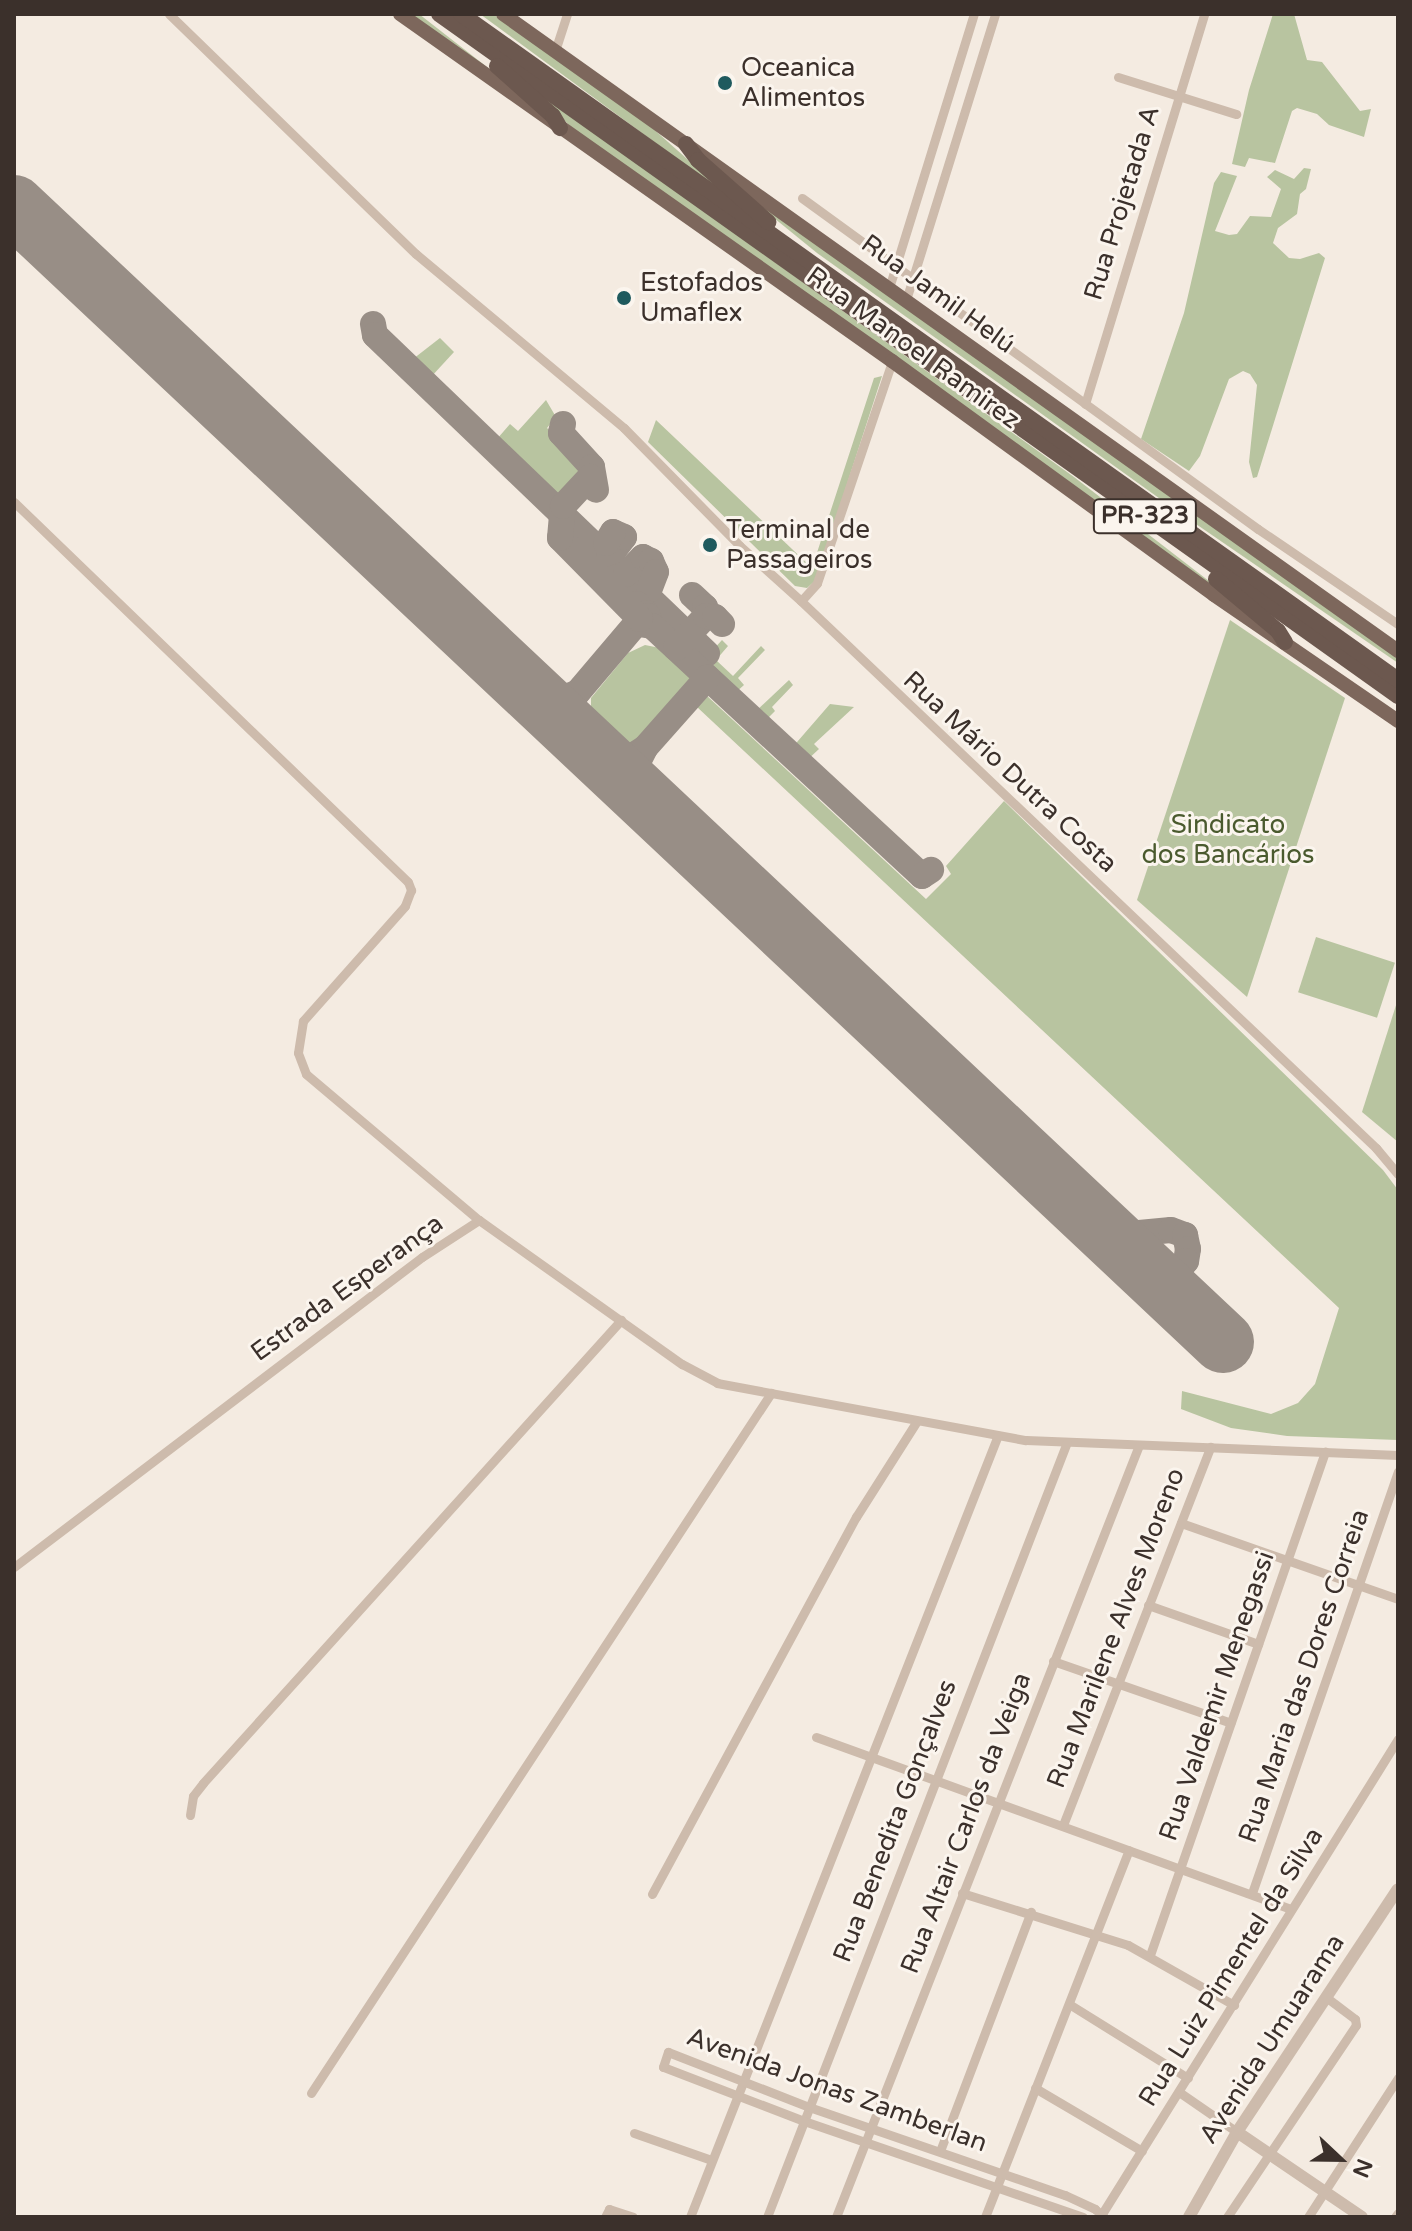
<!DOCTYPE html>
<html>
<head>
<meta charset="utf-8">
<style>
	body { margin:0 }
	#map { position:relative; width:1412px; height:2231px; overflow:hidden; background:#f4ebe1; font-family:"Varela Round",sans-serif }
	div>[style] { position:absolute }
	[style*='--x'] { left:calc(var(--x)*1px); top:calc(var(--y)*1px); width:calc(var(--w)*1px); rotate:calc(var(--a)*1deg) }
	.green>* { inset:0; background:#b8c4a0; transform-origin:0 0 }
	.taxiway>* { height:26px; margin:-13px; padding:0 13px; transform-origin:13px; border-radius:13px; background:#988e86 }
	.runway>* { height:62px; margin:-31px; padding:0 31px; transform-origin:31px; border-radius:31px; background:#988e86 }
	.minor>* { height:9px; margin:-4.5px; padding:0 4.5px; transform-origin:4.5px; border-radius:4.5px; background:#cdbbac }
	.tertiary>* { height:12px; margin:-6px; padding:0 6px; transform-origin:6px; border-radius:6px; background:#cdbbac }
	.primary>* { height:14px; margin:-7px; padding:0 7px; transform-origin:7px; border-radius:7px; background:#7d675c }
	.trunk>* { height:16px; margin:-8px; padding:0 8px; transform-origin:8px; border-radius:8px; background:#6c584f }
	.dots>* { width:22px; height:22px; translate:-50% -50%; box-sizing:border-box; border:4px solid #fbf5ee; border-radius:50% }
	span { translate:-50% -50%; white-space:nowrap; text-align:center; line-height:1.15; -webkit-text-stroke:6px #fbf5ee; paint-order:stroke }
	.shield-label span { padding:2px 6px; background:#fbf5ee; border:2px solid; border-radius:6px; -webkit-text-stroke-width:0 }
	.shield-label { font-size:24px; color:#3b302b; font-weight:700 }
	.poi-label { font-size:26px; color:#3b302b }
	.left { translate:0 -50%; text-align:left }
	.street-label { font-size:26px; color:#3b302b }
	.park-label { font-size:26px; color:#4a5a2e }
	.frame { position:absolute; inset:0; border:16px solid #3b302b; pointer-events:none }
	.north { position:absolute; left:1300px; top:2119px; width:80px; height:80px; -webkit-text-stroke:6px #fbf5ee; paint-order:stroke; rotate:112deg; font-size:22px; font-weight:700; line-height:32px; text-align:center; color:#3b302b }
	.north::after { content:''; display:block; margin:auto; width:28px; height:36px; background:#3b302b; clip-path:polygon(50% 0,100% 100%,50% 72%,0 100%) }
</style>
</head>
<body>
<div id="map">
	<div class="green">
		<i style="clip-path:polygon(410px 14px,419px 14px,510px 85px)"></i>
		<i style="clip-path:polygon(480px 14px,493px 14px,649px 125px,733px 200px)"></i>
		<i style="clip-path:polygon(1273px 14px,1294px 14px,1307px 60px,1322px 62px,1360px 111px,1371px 109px,1364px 137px,1329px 125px,1317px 114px,1297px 108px,1292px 111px,1275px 163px,1249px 158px,1245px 167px,1232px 164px,1249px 90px)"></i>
		<i style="clip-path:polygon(531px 87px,1074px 477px,1253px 615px,577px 133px)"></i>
		<i style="clip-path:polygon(1304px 168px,1311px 169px,1306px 189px,1300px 194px,1297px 214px,1278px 228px,1273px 243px,1289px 258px,1300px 259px,1319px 253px,1325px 258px,1257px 477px,1253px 478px,1249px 462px,1257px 385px,1250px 374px,1243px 371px,1229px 379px,1200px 456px,1189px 471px,1141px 439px,1184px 313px,1214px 183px,1221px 172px,1237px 176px,1215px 231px,1229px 235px,1237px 234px,1250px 216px,1271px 217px,1281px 189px,1267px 177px,1275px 170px,1294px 179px)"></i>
		<i style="clip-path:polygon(736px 187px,1398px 658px,1398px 663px,1177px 511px,817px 253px)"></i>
		<i style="clip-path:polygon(440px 338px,454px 352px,431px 377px,413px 359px)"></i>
		<i style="clip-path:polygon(882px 376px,816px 580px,807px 588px,795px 586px,648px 442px,656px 420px,812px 568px,874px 378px)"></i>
		<i style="clip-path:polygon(546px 400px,556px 417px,547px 428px,587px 467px,583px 476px,561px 499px,497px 439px,510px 424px,518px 431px)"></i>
		<i style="clip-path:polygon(1230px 620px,1345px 698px,1247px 997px,1137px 900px)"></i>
		<i style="clip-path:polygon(722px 640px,728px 646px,716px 660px,733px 676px,761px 646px,765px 650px,738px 678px,744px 685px,734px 694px,700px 664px)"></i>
		<i style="clip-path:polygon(645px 645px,665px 649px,698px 680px,629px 754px,601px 731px,591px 714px,591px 698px,628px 653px)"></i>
		<i style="clip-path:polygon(789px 680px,793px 685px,772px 707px,775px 711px,763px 723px,753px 714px)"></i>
		<i style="clip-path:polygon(706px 695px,926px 899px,951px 874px,946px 866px,1004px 801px,1383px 1170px,1398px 1190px,1398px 1440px,1287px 1436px,1231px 1428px,1181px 1409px,1182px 1391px,1271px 1414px,1298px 1403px,1315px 1384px,1339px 1308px,697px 707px,697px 701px)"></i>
		<i style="clip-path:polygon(830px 704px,854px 707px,814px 744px,819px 749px,805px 762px,791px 749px)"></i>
		<i style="left:1316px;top:937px;width:83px;height:58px;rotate:18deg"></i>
		<i style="clip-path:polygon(1398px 999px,1398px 1142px,1362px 1112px)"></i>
	</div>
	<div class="taxiway">
		<i style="--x:373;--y:324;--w:11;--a:80"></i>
		<i style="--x:375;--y:335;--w:460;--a:43.8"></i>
		<i style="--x:563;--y:424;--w:9;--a:103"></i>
		<i style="--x:561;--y:433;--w:46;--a:47.6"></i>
		<i style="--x:592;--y:467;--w:23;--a:80"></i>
		<i style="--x:597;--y:565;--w:14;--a:-34"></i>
		<i style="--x:609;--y:557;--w:25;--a:-53"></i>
		<i style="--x:624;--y:537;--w:12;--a:-156"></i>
		<i style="--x:613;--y:532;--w:13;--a:122"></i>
		<i style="--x:612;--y:579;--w:15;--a:-20"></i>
		<i style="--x:626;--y:574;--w:24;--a:-45"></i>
		<i style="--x:643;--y:557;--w:9;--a:27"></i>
		<i style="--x:651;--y:561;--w:12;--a:66"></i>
		<i style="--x:656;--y:572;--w:19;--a:111"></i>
		<i style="--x:692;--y:595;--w:18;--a:43"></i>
		<i style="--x:705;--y:607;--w:9;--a:84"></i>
		<i style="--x:628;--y:604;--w:9;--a:0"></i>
		<i style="--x:637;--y:604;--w:13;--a:45"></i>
		<i style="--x:646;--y:613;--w:4;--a:56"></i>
		<i style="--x:648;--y:616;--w:12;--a:138"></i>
		<i style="--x:639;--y:624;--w:13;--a:9"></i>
		<i style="--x:652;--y:626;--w:368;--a:42.8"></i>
		<i style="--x:922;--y:876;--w:11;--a:-34"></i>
		<i style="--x:676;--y:648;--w:44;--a:-46.8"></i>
		<i style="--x:706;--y:616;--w:9;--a:6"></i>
		<i style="--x:715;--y:617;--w:10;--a:45"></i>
		<i style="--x:535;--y:696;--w:19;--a:18"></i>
		<i style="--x:553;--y:702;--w:26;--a:-21"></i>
		<i style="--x:579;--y:737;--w:22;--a:-114"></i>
		<i style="--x:570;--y:717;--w:19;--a:-81"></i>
		<i style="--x:573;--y:698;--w:104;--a:-49.7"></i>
		<i style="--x:640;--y:619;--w:114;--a:-134.6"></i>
		<i style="--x:560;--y:538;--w:32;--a:-85"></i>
		<i style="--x:563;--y:506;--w:40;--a:-47"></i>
		<i style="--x:604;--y:761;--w:24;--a:-5"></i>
		<i style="--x:628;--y:759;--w:20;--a:-33"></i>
		<i style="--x:633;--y:788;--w:22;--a:-82"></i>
		<i style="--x:636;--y:766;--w:20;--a:-63"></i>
		<i style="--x:645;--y:748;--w:94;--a:-48.5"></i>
		<i style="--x:1103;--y:1229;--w:16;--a:22"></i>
		<i style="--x:1118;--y:1235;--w:53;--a:-5.4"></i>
		<i style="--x:1171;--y:1230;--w:15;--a:20"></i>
		<i style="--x:1185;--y:1235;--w:14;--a:78"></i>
		<i style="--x:1188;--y:1249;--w:12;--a:99"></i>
		<i style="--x:1186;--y:1261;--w:34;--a:128"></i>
	</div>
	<div class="runway">
		<i style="--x:14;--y:206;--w:1659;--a:43.22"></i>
	</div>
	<div class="minor">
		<i style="--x:169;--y:14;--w:344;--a:44.2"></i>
		<i style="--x:416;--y:254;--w:271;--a:39.9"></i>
		<i style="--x:624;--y:428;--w:165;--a:45.5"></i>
		<i style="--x:740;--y:546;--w:82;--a:42"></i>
		<i style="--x:801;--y:601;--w:24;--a:-48"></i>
		<i style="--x:817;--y:583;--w:234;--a:-71.3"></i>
		<i style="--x:555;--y:51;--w:39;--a:-72"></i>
		<i style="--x:1118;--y:77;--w:124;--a:17.4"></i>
		<i style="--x:802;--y:198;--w:563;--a:35.98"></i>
		<i style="--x:1258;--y:529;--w:169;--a:34.2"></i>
		<i style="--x:889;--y:288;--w:287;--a:-72.8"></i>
		<i style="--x:906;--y:300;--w:300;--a:-72.7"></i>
		<i style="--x:1085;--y:404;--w:408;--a:-73"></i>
		<i style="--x:14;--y:502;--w:547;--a:43.96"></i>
		<i style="--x:408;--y:882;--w:9;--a:69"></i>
		<i style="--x:411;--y:890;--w:17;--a:111"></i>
		<i style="--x:405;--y:906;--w:154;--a:131.6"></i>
		<i style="--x:303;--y:1021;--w:32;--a:99"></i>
		<i style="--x:298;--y:1053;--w:22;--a:69"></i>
		<i style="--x:306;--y:1074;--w:226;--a:40.2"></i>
		<i style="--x:801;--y:601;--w:794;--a:43.57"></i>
		<i style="--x:1376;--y:1148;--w:34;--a:50"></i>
		<i style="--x:1181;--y:1523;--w:230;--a:19.3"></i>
		<i style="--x:14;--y:1567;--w:512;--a:-37.23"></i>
		<i style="--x:422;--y:1257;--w:68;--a:-33"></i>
		<i style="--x:479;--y:1220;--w:249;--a:35.4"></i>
		<i style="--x:682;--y:1364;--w:40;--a:28"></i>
		<i style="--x:717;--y:1383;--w:314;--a:10.5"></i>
		<i style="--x:1026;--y:1440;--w:372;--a:2.3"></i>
		<i style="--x:1148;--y:1605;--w:117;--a:19.5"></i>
		<i style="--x:1053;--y:1661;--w:188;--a:19.2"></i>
		<i style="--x:816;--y:1737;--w:505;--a:19.91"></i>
		<i style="--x:190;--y:1815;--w:19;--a:-81"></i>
		<i style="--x:193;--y:1796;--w:16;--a:-52"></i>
		<i style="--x:203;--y:1783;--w:624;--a:-47.92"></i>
		<i style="--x:1063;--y:1825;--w:406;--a:-68.7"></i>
		<i style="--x:962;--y:1893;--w:174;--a:17.4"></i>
		<i style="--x:1128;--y:1945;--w:122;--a:29.5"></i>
		<i style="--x:1252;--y:1893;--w:446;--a:-70.9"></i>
		<i style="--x:652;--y:1894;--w:429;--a:-61.6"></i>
		<i style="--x:856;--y:1517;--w:114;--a:-57.6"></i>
		<i style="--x:1150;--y:1955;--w:533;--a:-70.82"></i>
		<i style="--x:1069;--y:2004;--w:140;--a:31.9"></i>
		<i style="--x:1035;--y:2088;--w:124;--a:30.5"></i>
		<i style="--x:1179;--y:2092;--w:70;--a:34.6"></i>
		<i style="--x:311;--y:2093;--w:838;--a:-56.69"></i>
		<i style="--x:634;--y:2133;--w:82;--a:19.3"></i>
		<i style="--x:940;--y:2151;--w:256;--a:-69.2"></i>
		<i style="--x:605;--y:2217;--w:9;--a:-63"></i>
		<i style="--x:609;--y:2209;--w:25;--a:18"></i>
		<i style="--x:690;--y:2217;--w:840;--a:-68.5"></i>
		<i style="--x:767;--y:2217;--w:831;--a:-68.84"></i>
		<i style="--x:836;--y:2217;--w:829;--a:-68.57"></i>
		<i style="--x:985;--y:2217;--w:394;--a:-68.6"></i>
		<i style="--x:1083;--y:2217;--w:295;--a:-161"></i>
		<i style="--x:804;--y:2121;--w:151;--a:-159"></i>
		<i style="--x:663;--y:2067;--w:16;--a:-72"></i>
		<i style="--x:668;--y:2052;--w:151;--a:21.3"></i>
		<i style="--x:809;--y:2107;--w:271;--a:19"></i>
		<i style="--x:1065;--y:2195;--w:33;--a:25"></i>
		<i style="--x:1095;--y:2209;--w:12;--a:42"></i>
		<i style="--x:1100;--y:2217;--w:563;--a:-58.06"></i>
		<i style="--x:1227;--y:2217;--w:231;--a:-56.1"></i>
		<i style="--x:1356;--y:2025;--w:6;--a:-99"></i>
		<i style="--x:1355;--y:2019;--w:38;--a:-143"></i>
		<i style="--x:1308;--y:2217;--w:166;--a:-57.1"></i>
		<i style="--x:1395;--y:2217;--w:5;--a:-53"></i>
	</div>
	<div class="tertiary">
		<i style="--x:1237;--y:2132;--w:151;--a:34.2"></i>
		<i style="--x:1189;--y:2217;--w:98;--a:-60.5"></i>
		<i style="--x:1237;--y:2132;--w:291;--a:-56.5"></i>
	</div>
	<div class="primary">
		<i style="--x:400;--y:14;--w:602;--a:35.19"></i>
		<i style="--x:892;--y:361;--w:398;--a:36"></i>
		<i style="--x:1214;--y:595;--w:223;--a:34.4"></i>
		<i style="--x:503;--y:14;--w:1099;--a:35.44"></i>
	</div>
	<div class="trunk">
		<i style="--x:439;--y:14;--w:1177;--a:35.42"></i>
		<i style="--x:461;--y:14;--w:1150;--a:35.4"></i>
		<i style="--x:497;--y:66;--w:75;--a:41.8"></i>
		<i style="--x:553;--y:116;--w:14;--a:60"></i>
		<i style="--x:686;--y:144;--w:20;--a:53"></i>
		<i style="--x:698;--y:160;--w:94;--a:41.5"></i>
		<i style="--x:1216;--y:579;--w:81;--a:40"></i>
		<i style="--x:1278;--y:631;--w:13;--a:58"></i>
	</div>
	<div class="dots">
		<i style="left:725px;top:83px;background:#1f5a5e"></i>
		<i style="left:624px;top:298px;background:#1f5a5e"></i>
		<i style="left:710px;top:545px;background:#1f5a5e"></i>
	</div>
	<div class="shield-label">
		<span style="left:1145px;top:516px">PR-323</span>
	</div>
	<div class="poi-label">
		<span class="left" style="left:741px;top:83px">Oceanica<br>Alimentos</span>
		<span class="left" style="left:640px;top:298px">Estofados<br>Umaflex</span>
		<span class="left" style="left:726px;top:545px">Terminal de<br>Passageiros</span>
	</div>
	<div class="street-label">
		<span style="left:1122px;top:203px;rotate:-73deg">Rua Projetada A</span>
		<span style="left:938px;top:294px;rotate:36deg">Rua Jamil Helú</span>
		<span style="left:913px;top:348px;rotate:36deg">Rua Manoel Ramirez</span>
		<span style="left:1010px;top:772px;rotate:43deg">Rua Mário Dutra Costa</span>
		<span style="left:347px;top:1288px;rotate:-36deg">Estrada Esperança</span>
		<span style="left:1116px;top:1628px;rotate:-69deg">Rua Marilene Alves Moreno</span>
		<span style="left:1304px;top:1676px;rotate:-71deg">Rua Maria das Dores Correia</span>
		<span style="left:1217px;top:1696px;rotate:-71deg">Rua Valdemir Menegassi</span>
		<span style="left:895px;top:1821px;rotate:-69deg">Rua Benedita Gonçalves</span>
		<span style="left:966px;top:1823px;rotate:-69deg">Rua Altair Carlos da Veiga</span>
		<span style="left:1231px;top:1967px;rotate:-58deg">Rua Luiz Pimentel da Silva</span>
		<span style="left:1272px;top:2039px;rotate:-57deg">Avenida Umuarama</span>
		<span style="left:837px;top:2090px;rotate:20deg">Avenida Jonas Zamberlan</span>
	</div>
	<div class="park-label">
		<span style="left:1228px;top:840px">Sindicato<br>dos Bancários</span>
	</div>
	<div class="frame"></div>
	<div class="north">N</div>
</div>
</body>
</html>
